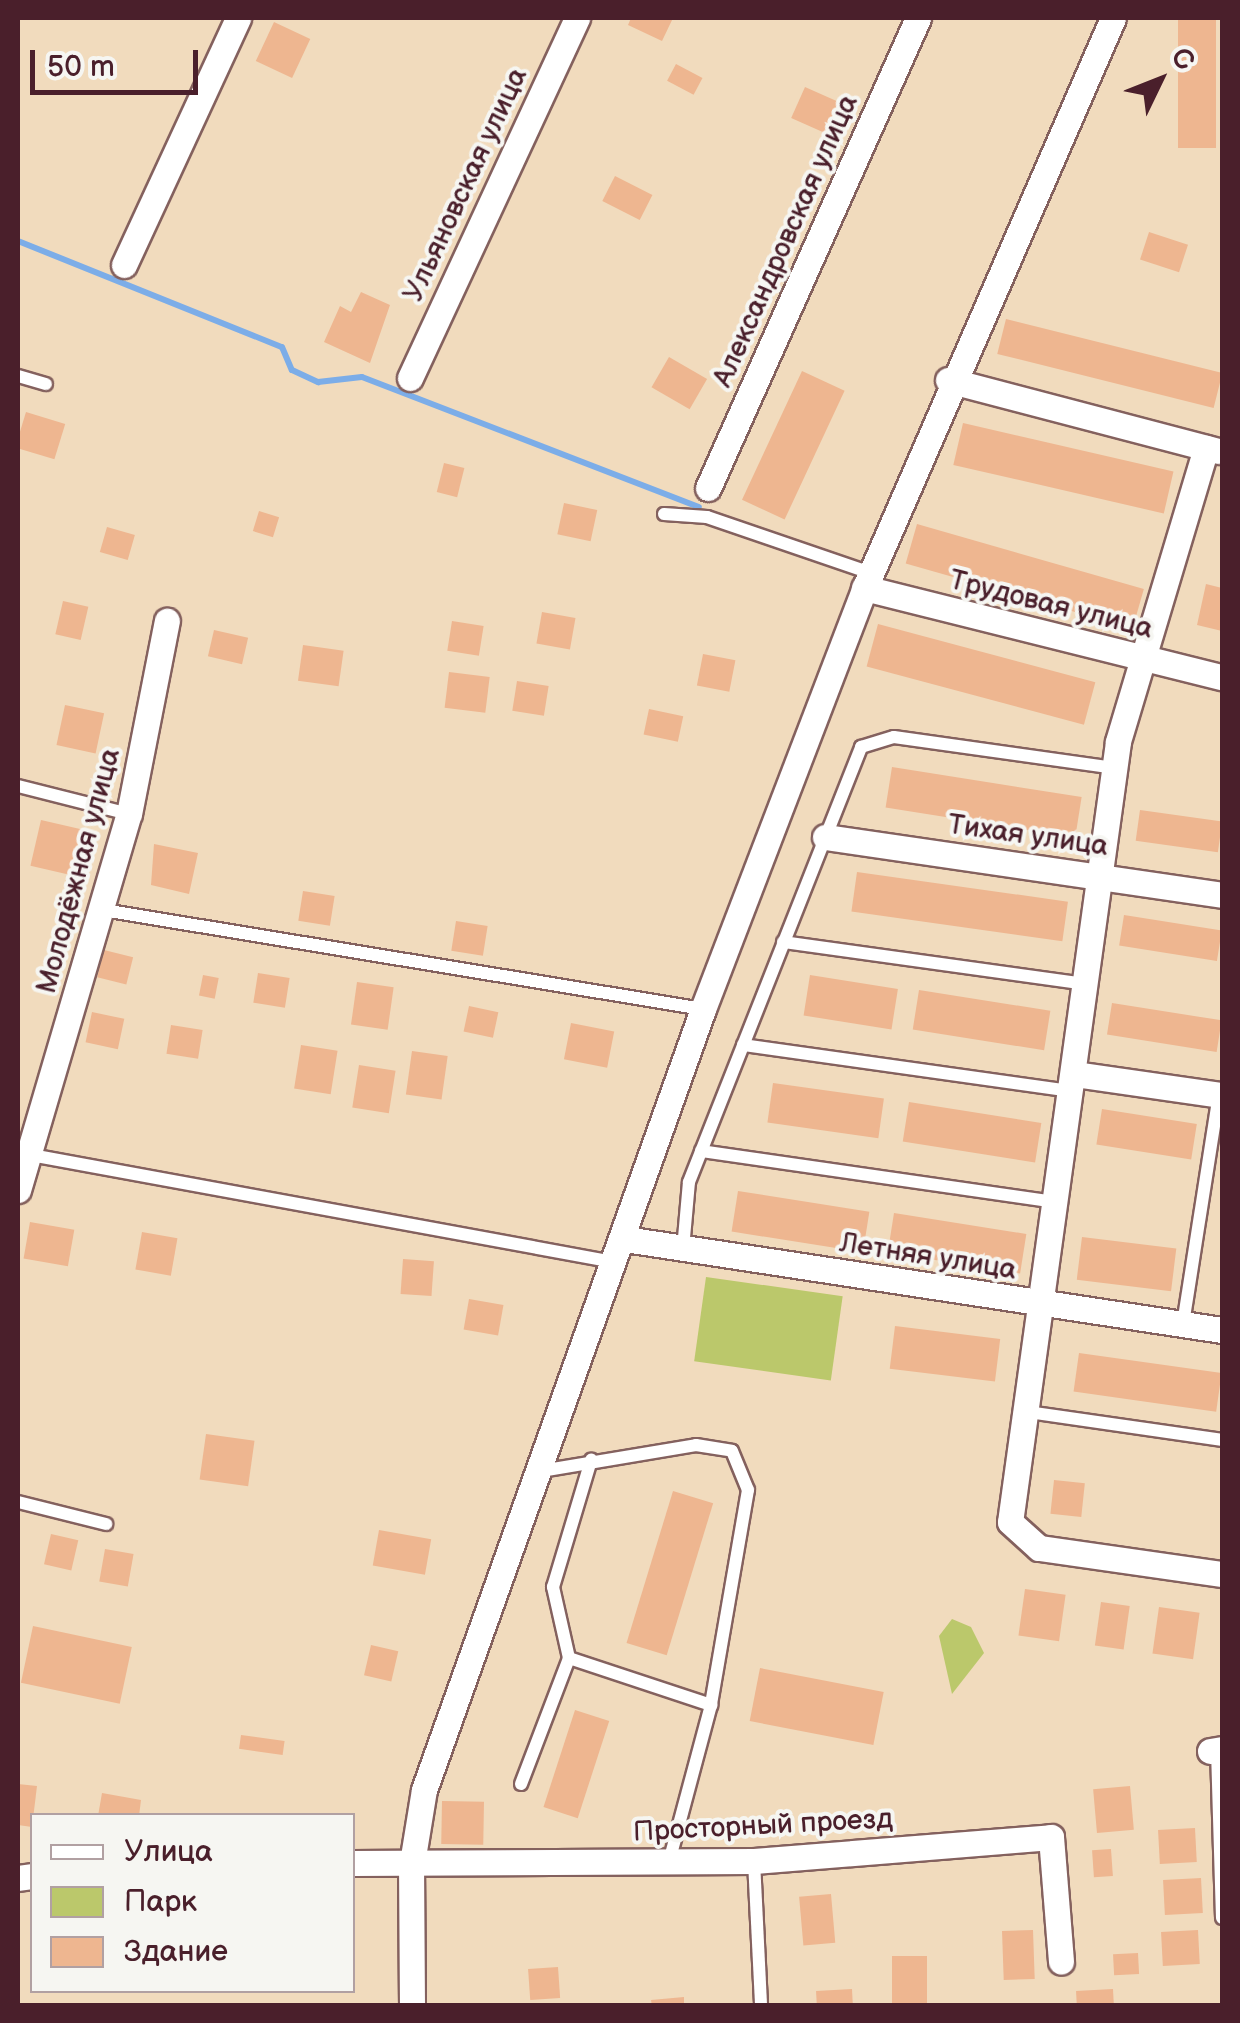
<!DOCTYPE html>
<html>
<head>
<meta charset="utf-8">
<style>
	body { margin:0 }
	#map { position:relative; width:1240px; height:2023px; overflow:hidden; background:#f1dbbd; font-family:"Balsamiq Sans",sans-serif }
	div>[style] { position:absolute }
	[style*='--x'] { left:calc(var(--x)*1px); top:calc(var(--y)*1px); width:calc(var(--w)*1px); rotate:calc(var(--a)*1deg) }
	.green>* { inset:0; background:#bbc86b; transform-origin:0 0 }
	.stream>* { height:6px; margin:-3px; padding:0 3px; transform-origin:3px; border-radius:3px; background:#7cade8 }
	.building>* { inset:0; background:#eeb690; transform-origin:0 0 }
	.roads { filter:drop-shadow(2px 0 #84615e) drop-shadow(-2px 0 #84615e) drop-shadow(0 2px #84615e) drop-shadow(0 -2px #84615e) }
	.lane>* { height:12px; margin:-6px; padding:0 6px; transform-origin:6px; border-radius:6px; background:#fff }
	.street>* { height:25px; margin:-12.5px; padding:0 12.5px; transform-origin:12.5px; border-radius:12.5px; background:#fff }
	span { translate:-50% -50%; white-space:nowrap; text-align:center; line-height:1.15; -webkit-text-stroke:8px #f6f6f2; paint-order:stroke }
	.street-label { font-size:28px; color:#4a1f2b }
	.frame { position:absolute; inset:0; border:20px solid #4a1f2b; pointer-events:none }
	.legend { position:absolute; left:30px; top:1813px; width:325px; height:180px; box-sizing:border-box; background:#f6f6f2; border:2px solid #b1a0a2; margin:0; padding:12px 18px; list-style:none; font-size:30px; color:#4a1f2b }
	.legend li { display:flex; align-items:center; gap:20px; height:50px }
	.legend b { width:50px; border:2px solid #b1a0a2 }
	.north { position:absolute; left:1110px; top:30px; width:100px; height:100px; -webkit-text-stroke:8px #f6f6f2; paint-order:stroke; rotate:47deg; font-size:28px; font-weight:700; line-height:40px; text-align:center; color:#4a1f2b }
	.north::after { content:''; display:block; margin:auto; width:35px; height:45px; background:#4a1f2b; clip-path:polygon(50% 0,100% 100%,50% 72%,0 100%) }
	.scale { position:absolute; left:30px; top:50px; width:168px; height:45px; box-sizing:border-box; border:5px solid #4a1f2b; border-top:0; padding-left:12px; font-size:30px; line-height:35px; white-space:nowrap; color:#4a1f2b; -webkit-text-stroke:8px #f6f6f2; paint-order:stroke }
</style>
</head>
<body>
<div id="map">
	<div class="green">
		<i style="left:706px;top:1277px;width:138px;height:85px;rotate:8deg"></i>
		<i style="clip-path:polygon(952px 1619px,971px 1627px,984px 1653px,952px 1694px,939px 1636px)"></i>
	</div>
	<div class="stream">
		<i style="--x:18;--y:241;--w:284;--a:21.9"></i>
		<i style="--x:282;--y:347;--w:25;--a:67"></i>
		<i style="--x:292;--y:370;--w:29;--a:25"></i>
		<i style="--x:318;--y:382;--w:44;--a:-6.5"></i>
		<i style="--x:362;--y:377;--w:361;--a:21.1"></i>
	</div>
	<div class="building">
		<i style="clip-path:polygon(631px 18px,673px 18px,662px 41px,628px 25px)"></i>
		<i style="left:1178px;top:18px;width:38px;height:130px"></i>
		<i style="left:274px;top:22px;width:40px;height:43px;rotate:25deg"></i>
		<i style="left:676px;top:64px;width:30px;height:19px;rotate:28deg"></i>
		<i style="left:805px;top:87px;width:37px;height:34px;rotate:24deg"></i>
		<i style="left:615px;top:176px;width:42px;height:28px;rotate:27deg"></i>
		<i style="left:1149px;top:232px;width:41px;height:29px;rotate:18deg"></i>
		<i style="clip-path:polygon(361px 292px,390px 305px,370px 363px,324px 342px,340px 306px,351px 312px)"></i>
		<i style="left:1006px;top:319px;width:223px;height:36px;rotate:14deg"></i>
		<i style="left:669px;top:357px;width:44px;height:35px;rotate:30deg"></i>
		<i style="left:802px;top:371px;width:47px;height:142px;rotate:25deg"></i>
		<i style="left:26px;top:412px;width:41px;height:37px;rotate:17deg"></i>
		<i style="left:963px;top:423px;width:216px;height:43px;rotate:13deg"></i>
		<i style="left:444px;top:463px;width:21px;height:30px;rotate:14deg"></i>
		<i style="left:564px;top:503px;width:34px;height:32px;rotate:12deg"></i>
		<i style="left:259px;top:511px;width:21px;height:21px;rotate:17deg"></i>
		<i style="left:917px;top:524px;width:236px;height:41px;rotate:16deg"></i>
		<i style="left:107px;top:527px;width:29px;height:26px;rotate:16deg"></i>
		<i style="clip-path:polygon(1206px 584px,1222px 588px,1222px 631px,1197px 625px)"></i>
		<i style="left:63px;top:601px;width:26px;height:34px;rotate:13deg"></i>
		<i style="left:542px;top:612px;width:34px;height:32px;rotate:10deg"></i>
		<i style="left:452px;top:621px;width:32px;height:30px;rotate:9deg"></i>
		<i style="left:878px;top:624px;width:225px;height:44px;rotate:15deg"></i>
		<i style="left:214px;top:630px;width:35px;height:27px;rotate:13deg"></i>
		<i style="left:303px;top:645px;width:41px;height:36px;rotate:8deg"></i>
		<i style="left:703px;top:654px;width:33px;height:32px;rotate:11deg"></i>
		<i style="left:449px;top:672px;width:41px;height:36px;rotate:7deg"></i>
		<i style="left:517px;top:681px;width:32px;height:30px;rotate:9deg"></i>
		<i style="left:65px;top:705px;width:40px;height:41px;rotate:12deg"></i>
		<i style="left:649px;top:709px;width:35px;height:26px;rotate:12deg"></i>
		<i style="left:892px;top:767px;width:192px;height:41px;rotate:9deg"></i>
		<i style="left:1140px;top:810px;width:83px;height:31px;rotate:8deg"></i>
		<i style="left:41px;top:820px;width:49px;height:47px;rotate:13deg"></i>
		<i style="clip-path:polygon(154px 844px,198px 853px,189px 894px,151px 885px)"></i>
		<i style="left:857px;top:872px;width:213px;height:40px;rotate:8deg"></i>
		<i style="left:303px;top:891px;width:32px;height:30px;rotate:9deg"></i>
		<i style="left:1124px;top:915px;width:99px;height:31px;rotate:9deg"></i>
		<i style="left:456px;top:921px;width:32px;height:30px;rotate:9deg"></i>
		<i style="left:104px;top:950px;width:30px;height:28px;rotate:14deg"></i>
		<i style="left:258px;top:973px;width:32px;height:30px;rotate:9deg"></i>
		<i style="left:203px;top:975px;width:16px;height:21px;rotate:11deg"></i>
		<i style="left:810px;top:975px;width:89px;height:41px;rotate:9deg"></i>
		<i style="left:357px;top:982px;width:37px;height:43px;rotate:8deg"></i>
		<i style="left:919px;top:990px;width:133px;height:40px;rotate:9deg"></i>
		<i style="left:1112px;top:1003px;width:111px;height:32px;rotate:9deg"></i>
		<i style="left:469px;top:1006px;width:30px;height:26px;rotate:12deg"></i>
		<i style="left:92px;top:1012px;width:33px;height:31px;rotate:12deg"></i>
		<i style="left:571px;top:1023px;width:44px;height:37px;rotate:11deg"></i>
		<i style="left:171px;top:1025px;width:32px;height:29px;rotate:9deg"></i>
		<i style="left:301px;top:1045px;width:37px;height:44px;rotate:9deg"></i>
		<i style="left:412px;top:1051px;width:36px;height:44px;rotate:8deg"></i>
		<i style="left:359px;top:1065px;width:37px;height:43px;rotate:9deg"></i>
		<i style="left:773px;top:1083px;width:112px;height:40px;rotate:8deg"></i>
		<i style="left:909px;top:1102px;width:134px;height:40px;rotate:9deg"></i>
		<i style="left:1102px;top:1109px;width:96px;height:36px;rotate:9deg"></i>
		<i style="left:738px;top:1191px;width:133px;height:41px;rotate:9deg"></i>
		<i style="left:894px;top:1213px;width:134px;height:40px;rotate:9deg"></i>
		<i style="left:30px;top:1222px;width:45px;height:37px;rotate:10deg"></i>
		<i style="left:142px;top:1232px;width:36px;height:38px;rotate:10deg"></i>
		<i style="left:1082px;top:1237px;width:95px;height:43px;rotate:7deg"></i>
		<i style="left:403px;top:1259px;width:31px;height:35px;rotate:4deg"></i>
		<i style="left:469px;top:1299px;width:35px;height:31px;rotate:10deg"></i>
		<i style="left:895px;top:1326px;width:106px;height:43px;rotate:7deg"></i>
		<i style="left:1079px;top:1353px;width:144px;height:39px;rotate:8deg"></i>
		<i style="left:206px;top:1434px;width:49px;height:46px;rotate:8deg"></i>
		<i style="left:1054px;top:1480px;width:31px;height:34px;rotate:6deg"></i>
		<i style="left:673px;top:1491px;width:42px;height:159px;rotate:17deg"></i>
		<i style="left:379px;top:1530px;width:53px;height:36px;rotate:10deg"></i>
		<i style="left:51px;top:1534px;width:28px;height:31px;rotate:13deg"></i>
		<i style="left:105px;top:1549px;width:29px;height:33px;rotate:10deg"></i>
		<i style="left:1025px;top:1589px;width:41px;height:47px;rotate:8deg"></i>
		<i style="left:1101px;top:1602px;width:29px;height:44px;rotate:8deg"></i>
		<i style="left:1159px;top:1607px;width:41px;height:47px;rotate:8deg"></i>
		<i style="left:33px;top:1626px;width:101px;height:58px;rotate:12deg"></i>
		<i style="left:371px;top:1645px;width:28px;height:31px;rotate:13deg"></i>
		<i style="left:760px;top:1668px;width:126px;height:54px;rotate:11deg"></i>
		<i style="left:575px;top:1710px;width:36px;height:102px;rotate:18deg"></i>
		<i style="left:241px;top:1735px;width:44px;height:14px;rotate:8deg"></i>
		<i style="clip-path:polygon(18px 1784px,37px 1786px,32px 1827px,18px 1825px)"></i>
		<i style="left:1130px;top:1786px;width:44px;height:37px;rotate:85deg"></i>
		<i style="clip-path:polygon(102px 1793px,141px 1800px,139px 1816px,98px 1816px)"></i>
		<i style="left:442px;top:1801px;width:42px;height:43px;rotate:1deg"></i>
		<i style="left:1195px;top:1828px;width:34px;height:37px;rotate:87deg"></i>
		<i style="left:1111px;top:1849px;width:27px;height:19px;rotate:86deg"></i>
		<i style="left:1201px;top:1878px;width:35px;height:38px;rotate:87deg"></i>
		<i style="left:831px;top:1894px;width:49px;height:32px;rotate:85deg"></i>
		<i style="left:1033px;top:1930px;width:49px;height:31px;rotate:88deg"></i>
		<i style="left:1198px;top:1930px;width:34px;height:37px;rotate:87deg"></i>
		<i style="left:1138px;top:1953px;width:21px;height:25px;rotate:87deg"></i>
		<i style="left:892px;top:1956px;width:35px;height:50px"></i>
		<i style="left:558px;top:1967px;width:31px;height:30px;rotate:86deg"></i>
		<i style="left:852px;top:1989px;width:17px;height:36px;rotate:87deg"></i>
		<i style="left:1113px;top:1989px;width:17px;height:37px;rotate:87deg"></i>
		<i style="clip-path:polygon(684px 1997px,684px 2006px,652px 2006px,651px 2000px)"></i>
	</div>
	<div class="roads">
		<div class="lane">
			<i style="--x:18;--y:376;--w:29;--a:16"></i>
			<i style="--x:664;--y:514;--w:43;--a:4"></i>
			<i style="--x:707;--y:517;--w:173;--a:18.9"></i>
			<i style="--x:18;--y:786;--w:114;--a:14.2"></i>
			<i style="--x:103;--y:910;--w:608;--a:9.37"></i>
			<i style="--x:783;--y:942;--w:306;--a:7.9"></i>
			<i style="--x:743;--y:1045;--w:331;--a:8"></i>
			<i style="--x:701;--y:1151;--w:358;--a:8.2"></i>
			<i style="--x:31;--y:1155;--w:593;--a:10.4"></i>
			<i style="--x:683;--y:1249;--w:67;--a:-84.9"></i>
			<i style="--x:689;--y:1182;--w:468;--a:-68.4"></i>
			<i style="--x:861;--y:747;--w:34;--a:-17"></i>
			<i style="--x:894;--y:737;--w:222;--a:8"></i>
			<i style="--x:1183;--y:1324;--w:233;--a:-81.1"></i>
			<i style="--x:1028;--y:1412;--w:196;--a:8.2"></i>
			<i style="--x:541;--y:1471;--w:157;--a:-9.5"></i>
			<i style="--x:696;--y:1445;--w:36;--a:9"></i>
			<i style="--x:732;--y:1451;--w:42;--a:67.7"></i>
			<i style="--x:748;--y:1490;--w:218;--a:99.8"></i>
			<i style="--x:18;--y:1502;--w:91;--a:14"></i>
			<i style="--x:569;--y:1658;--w:73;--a:-102.7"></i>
			<i style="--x:553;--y:1587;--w:133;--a:-73.3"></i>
			<i style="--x:1217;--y:1750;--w:168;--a:88.3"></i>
			<i style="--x:521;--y:1784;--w:135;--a:-69.1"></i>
			<i style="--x:569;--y:1658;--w:150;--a:18.3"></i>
			<i style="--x:711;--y:1705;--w:163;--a:105"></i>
			<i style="--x:754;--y:1861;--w:145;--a:87.2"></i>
		</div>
		<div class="street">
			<i style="--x:124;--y:265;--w:272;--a:-65.2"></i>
			<i style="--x:410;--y:378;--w:397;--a:-65.1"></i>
			<i style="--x:948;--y:380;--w:280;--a:14.7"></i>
			<i style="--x:1206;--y:448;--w:307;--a:106.7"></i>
			<i style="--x:1118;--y:742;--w:787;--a:97.88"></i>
			<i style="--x:1010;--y:1522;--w:39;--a:42"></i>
			<i style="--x:1039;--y:1548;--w:185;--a:8.1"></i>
			<i style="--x:708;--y:488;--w:515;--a:-65.92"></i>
			<i style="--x:864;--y:588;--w:369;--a:14"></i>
			<i style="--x:825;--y:837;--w:401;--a:8.3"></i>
			<i style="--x:1074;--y:1074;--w:149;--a:8.1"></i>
			<i style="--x:18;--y:1190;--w:392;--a:-73.6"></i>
			<i style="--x:129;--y:814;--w:197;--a:-78.9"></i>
			<i style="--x:625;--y:1239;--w:604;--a:8.67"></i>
			<i style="--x:1210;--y:1751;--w:12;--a:-9"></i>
			<i style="--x:352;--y:1863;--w:402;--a:-0.3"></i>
			<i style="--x:754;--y:1861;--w:298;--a:-4.6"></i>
			<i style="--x:1051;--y:1837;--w:125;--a:85.4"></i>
			<i style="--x:18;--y:1878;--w:14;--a:-8"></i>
			<i style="--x:412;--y:2006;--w:137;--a:-90.4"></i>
			<i style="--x:411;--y:1869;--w:80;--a:-80.7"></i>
			<i style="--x:424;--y:1790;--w:829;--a:-70.34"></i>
			<i style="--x:703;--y:1009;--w:454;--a:-69"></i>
			<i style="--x:866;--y:585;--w:618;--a:-66.46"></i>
		</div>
	</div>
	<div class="street-label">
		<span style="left:466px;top:185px;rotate:-65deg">Ульяновская улица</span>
		<span style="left:786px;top:241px;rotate:-66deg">Александровская улица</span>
		<span style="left:1051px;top:605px;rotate:14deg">Трудовая улица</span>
		<span style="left:1028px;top:836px;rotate:8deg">Тихая улица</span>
		<span style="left:79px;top:871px;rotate:-75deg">Молодёжная улица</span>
		<span style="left:928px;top:1257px;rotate:9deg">Летняя улица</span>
		<span style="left:763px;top:1826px;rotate:-3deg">Просторный проезд</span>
	</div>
	<div class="frame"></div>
	<ul class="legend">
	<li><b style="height:12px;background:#fff"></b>Улица</li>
	<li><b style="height:28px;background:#bbc86b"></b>Парк</li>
	<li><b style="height:28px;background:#eeb690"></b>Здание</li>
	</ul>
	<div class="north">С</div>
	<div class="scale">50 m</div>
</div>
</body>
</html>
